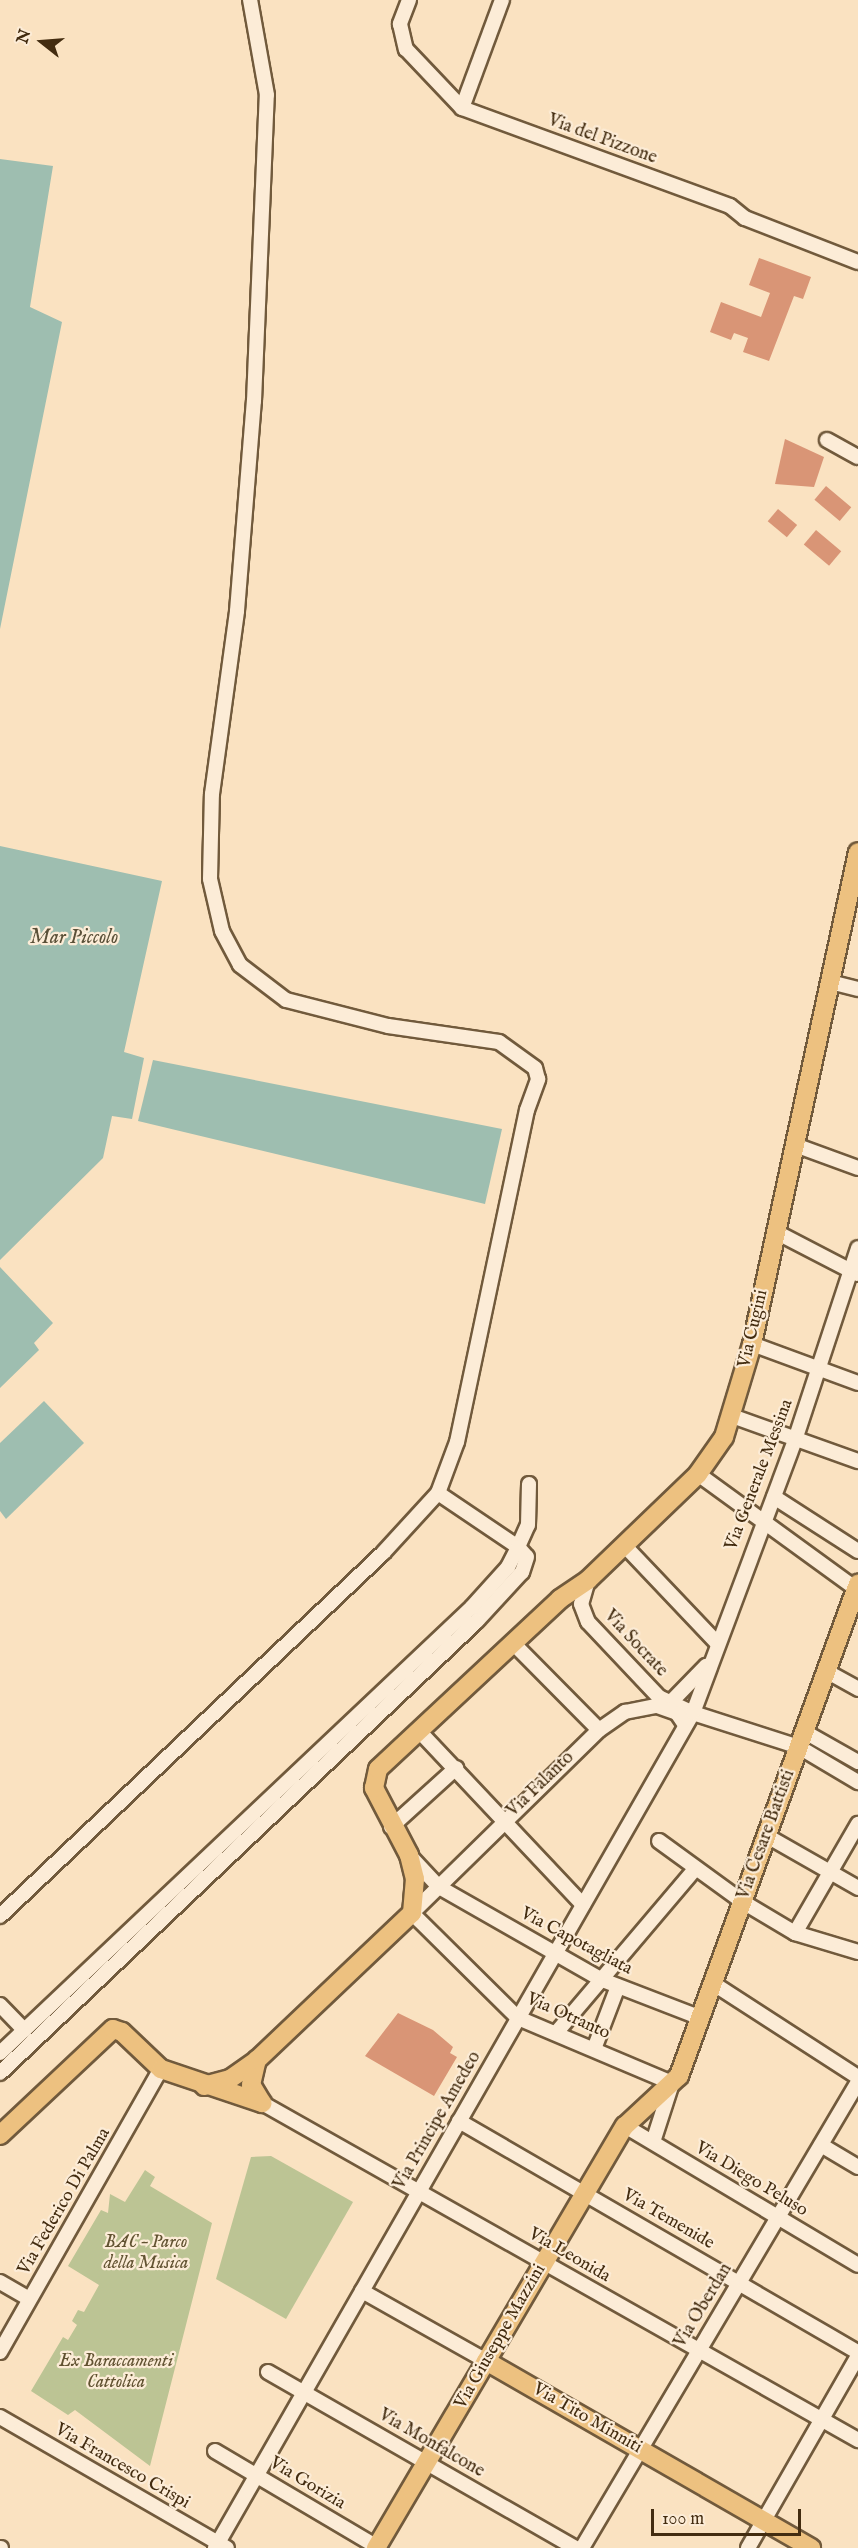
<!DOCTYPE html>
<html>
<head>
<meta charset="utf-8">
<style>
	body { margin:0 }
	#map { position:relative; width:858px; height:2548px; overflow:hidden; background:#fae2c1; font-family:"IM FELL English",serif }
	div>[style] { position:absolute }
	[style*='--x'] { left:calc(var(--x)*1px); top:calc(var(--y)*1px); width:calc(var(--w)*1px); rotate:calc(var(--a)*1deg) }
	.green>* { inset:0; background:#bcc494 }
	.water>* { inset:0; background:#9ebeb0 }
	.building>* { inset:0; background:#d99576; transform-origin:0 0 }
	.roads { filter:drop-shadow(2px 0 #715a3c) drop-shadow(-2px 0 #715a3c) drop-shadow(0 2px #715a3c) drop-shadow(0 -2px #715a3c) }
	.minor>* { height:14px; margin:-7px; padding:0 7px; transform-origin:7px; border-radius:7px; background:#fcecd7 }
	.major>* { height:18px; margin:-9px; padding:0 9px; transform-origin:9px; border-radius:9px; background:#edc180 }
	span { translate:-50% -50%; white-space:nowrap; text-align:center; line-height:1.15; -webkit-text-stroke:4.5px #fcecd7; paint-order:stroke }
	.street-label { font-size:18px; color:#432c10 }
	.park-label { font-size:18px; color:#615231; font-style:italic }
	.water-label { font-size:20px; color:#5a5038; font-style:italic }
	.north { position:absolute; left:12px; top:12px; width:60px; height:60px; -webkit-text-stroke:4px #fcecd7; paint-order:stroke; rotate:287deg; font-size:16px; font-weight:700; line-height:24px; text-align:center; color:#432c10 }
	.north::after { content:''; display:block; margin:auto; width:21px; height:27px; background:#432c10; clip-path:polygon(50% 0,100% 100%,50% 72%,0 100%) }
	.scale { position:absolute; left:651px; top:2509px; width:150px; height:27px; box-sizing:border-box; border:3px solid #432c10; border-top:0; padding-left:8px; font-size:18px; line-height:21px; white-space:nowrap; color:#432c10; -webkit-text-stroke:4px #fcecd7; paint-order:stroke }
</style>
</head>
<body>
<div id="map">
	<div class="green">
		<i style="clip-path:polygon(271px 2156px,353px 2202px,286px 2319px,216px 2279px,251px 2157px)"></i>
		<i style="clip-path:polygon(145px 2170px,155px 2177px,150px 2186px,212px 2223px,150px 2466px,75px 2410px,68px 2415px,31px 2391px,63px 2337px,68px 2340px,77px 2325px,72px 2321px,78px 2310px,84px 2312px,99px 2285px,68px 2266px,101px 2210px,108px 2213px,110px 2194px,125px 2202px)"></i>
	</div>
	<div class="water">
		<i style="clip-path:polygon(0 159px,53px 166px,30px 307px,62px 322px,0 629px)"></i>
		<i style="clip-path:polygon(0 846px,162px 881px,124px 1052px,144px 1058px,132px 1119px,112px 1116px,103px 1158px,0 1260px)"></i>
		<i style="clip-path:polygon(153px 1060px,502px 1129px,485px 1204px,138px 1121px)"></i>
		<i style="clip-path:polygon(0 1267px,53px 1323px,34px 1343px,39px 1350px,0 1388px)"></i>
		<i style="clip-path:polygon(44px 1401px,84px 1443px,6px 1519px,0 1511px,0 1443px)"></i>
	</div>
	<div class="building">
		<i style="clip-path:polygon(759px 258px,811px 277px,803px 299px,794px 296px,769px 361px,743px 352px,748px 338px,734px 333px,731px 340px,710px 332px,721px 302px,761px 317px,770px 293px,749px 285px)"></i>
		<i style="clip-path:polygon(785px 439px,824px 457px,814px 487px,775px 484px)"></i>
		<i style="left:826px;top:486px;width:33px;height:18px;rotate:40deg"></i>
		<i style="left:778px;top:509px;width:25px;height:16px;rotate:40deg"></i>
		<i style="left:816px;top:530px;width:33px;height:19px;rotate:40deg"></i>
		<i style="clip-path:polygon(398px 2013px,433px 2030px,453px 2047px,450px 2053px,457px 2057px,434px 2096px,365px 2056px)"></i>
	</div>
	<div class="roads">
		<div class="minor">
			<i style="--x:409;--y:0;--w:26;--a:111"></i>
			<i style="--x:400;--y:24;--w:26;--a:77"></i>
			<i style="--x:406;--y:49;--w:81;--a:46.5"></i>
			<i style="--x:462;--y:108;--w:285;--a:20.1"></i>
			<i style="--x:730;--y:206;--w:19;--a:39"></i>
			<i style="--x:745;--y:218;--w:121;--a:21.3"></i>
			<i style="--x:462;--y:108;--w:115;--a:-69.7"></i>
			<i style="--x:827;--y:440;--w:35;--a:29"></i>
			<i style="--x:830;--y:982;--w:29;--a:14"></i>
			<i style="--x:795;--y:1145;--w:67;--a:20.1"></i>
			<i style="--x:776;--y:1232;--w:91;--a:27.4"></i>
			<i style="--x:752;--y:1344;--w:113;--a:20.2"></i>
			<i style="--x:732;--y:1416;--w:134;--a:19.7"></i>
			<i style="--x:698;--y:1474;--w:195;--a:36"></i>
			<i style="--x:438;--y:1493;--w:97;--a:34"></i>
			<i style="--x:518;--y:1547;--w:24;--a:-66"></i>
			<i style="--x:528;--y:1525;--w:41;--a:-88.6"></i>
			<i style="--x:774;--y:1497;--w:100;--a:32.7"></i>
			<i style="--x:624;--y:1545;--w:135;--a:46.5"></i>
			<i style="--x:588;--y:1580;--w:25;--a:106"></i>
			<i style="--x:581;--y:1604;--w:19;--a:69"></i>
			<i style="--x:588;--y:1622;--w:103;--a:46.6"></i>
			<i style="--x:659;--y:1697;--w:38;--a:25"></i>
			<i style="--x:693;--y:1713;--w:111;--a:17.8"></i>
			<i style="--x:799;--y:1747;--w:69;--a:30.7"></i>
			<i style="--x:513;--y:1643;--w:122;--a:45.3"></i>
			<i style="--x:826;--y:1671;--w:37;--a:29"></i>
			<i style="--x:670;--y:1703;--w:52;--a:-45.8"></i>
			<i style="--x:805;--y:1732;--w:61;--a:29.5"></i>
			<i style="--x:421;--y:1733;--w:236;--a:46.7"></i>
			<i style="--x:391;--y:1827;--w:88;--a:-42.2"></i>
			<i style="--x:767;--y:1836;--w:105;--a:29.7"></i>
			<i style="--x:659;--y:1841;--w:104;--a:36"></i>
			<i style="--x:743;--y:1902;--w:61;--a:30.8"></i>
			<i style="--x:795;--y:1933;--w:66;--a:16.8"></i>
			<i style="--x:411;--y:1857;--w:41;--a:47"></i>
			<i style="--x:439;--y:1887;--w:185;--a:29.7"></i>
			<i style="--x:600;--y:1979;--w:108;--a:21.1"></i>
			<i style="--x:0;--y:1916;--w:528;--a:-43.46"></i>
			<i style="--x:383;--y:1553;--w:81;--a:-47.5"></i>
			<i style="--x:438;--y:1493;--w:54;--a:-69.6"></i>
			<i style="--x:457;--y:1442;--w:339;--a:-78.1"></i>
			<i style="--x:527;--y:1110;--w:33;--a:-70"></i>
			<i style="--x:538;--y:1079;--w:11;--a:-105"></i>
			<i style="--x:535;--y:1068;--w:44;--a:-144.2"></i>
			<i style="--x:499;--y:1042;--w:112;--a:-171.8"></i>
			<i style="--x:388;--y:1026;--w:105;--a:-165.7"></i>
			<i style="--x:286;--y:1000;--w:58;--a:-142.7"></i>
			<i style="--x:240;--y:965;--w:38;--a:-118"></i>
			<i style="--x:222;--y:931;--w:53;--a:-103"></i>
			<i style="--x:210;--y:879;--w:85;--a:-88.7"></i>
			<i style="--x:212;--y:794;--w:185;--a:-82.2"></i>
			<i style="--x:237;--y:611;--w:211;--a:-85.4"></i>
			<i style="--x:254;--y:401;--w:306;--a:-87.6"></i>
			<i style="--x:267;--y:95;--w:97;--a:-100.1"></i>
			<i style="--x:795;--y:1933;--w:126;--a:-60"></i>
			<i style="--x:714;--y:1984;--w:171;--a:32.9"></i>
			<i style="--x:0;--y:2005;--w:35;--a:46"></i>
			<i style="--x:556;--y:2033;--w:216;--a:-49.7"></i>
			<i style="--x:594;--y:2049;--w:67;--a:-69.1"></i>
			<i style="--x:0;--y:2053;--w:649;--a:-43.38"></i>
			<i style="--x:472;--y:1607;--w:54;--a:-48"></i>
			<i style="--x:508;--y:1567;--w:22;--a:-63"></i>
			<i style="--x:518;--y:1547;--w:13;--a:48"></i>
			<i style="--x:527;--y:1557;--w:16;--a:108"></i>
			<i style="--x:522;--y:1572;--w:67;--a:132.6"></i>
			<i style="--x:477;--y:1621;--w:657;--a:136.54"></i>
			<i style="--x:262;--y:2103;--w:685;--a:29.49"></i>
			<i style="--x:459;--y:2121;--w:461;--a:30.1"></i>
			<i style="--x:625;--y:2126;--w:271;--a:30.8"></i>
			<i style="--x:653;--y:2142;--w:62;--a:-72.1"></i>
			<i style="--x:672;--y:2083;--w:167;--a:-157.1"></i>
			<i style="--x:518;--y:2018;--w:149;--a:-135.3"></i>
			<i style="--x:412;--y:1913;--w:262;--a:-44.4"></i>
			<i style="--x:599;--y:1730;--w:32;--a:-35"></i>
			<i style="--x:625;--y:1712;--w:33;--a:-11"></i>
			<i style="--x:657;--y:1706;--w:21;--a:19"></i>
			<i style="--x:677;--y:1713;--w:14;--a:56"></i>
			<i style="--x:821;--y:2145;--w:43;--a:30.7"></i>
			<i style="--x:0;--y:2282;--w:34;--a:30"></i>
			<i style="--x:362;--y:2291;--w:142;--a:29.4"></i>
			<i style="--x:0;--y:2352;--w:326;--a:-60.4"></i>
			<i style="--x:268;--y:2372;--w:354;--a:29.8"></i>
			<i style="--x:0;--y:2417;--w:262;--a:30"></i>
			<i style="--x:215;--y:2451;--w:191;--a:30.6"></i>
			<i style="--x:0;--y:2548;--w:1;--a:0"></i>
			<i style="--x:215;--y:2548;--w:962;--a:-60.21"></i>
			<i style="--x:693;--y:1713;--w:291;--a:-69.5"></i>
			<i style="--x:795;--y:1440;--w:202;--a:-71.8"></i>
			<i style="--x:582;--y:2548;--w:542;--a:-59.36"></i>
			<i style="--x:748;--y:2548;--w:221;--a:-60.2"></i>
		</div>
		<div class="major">
			<i style="--x:204;--y:2086;--w:27;--a:-15"></i>
			<i style="--x:230;--y:2079;--w:33;--a:-35"></i>
			<i style="--x:262;--y:2103;--w:21;--a:-121"></i>
			<i style="--x:251;--y:2085;--w:26;--a:-77"></i>
			<i style="--x:257;--y:2060;--w:214;--a:-43.5"></i>
			<i style="--x:412;--y:1913;--w:34;--a:-85"></i>
			<i style="--x:415;--y:1879;--w:25;--a:-104"></i>
			<i style="--x:409;--y:1855;--w:76;--a:-117.6"></i>
			<i style="--x:374;--y:1788;--w:19;--a:-78"></i>
			<i style="--x:378;--y:1769;--w:249;--a:-43"></i>
			<i style="--x:560;--y:1599;--w:34;--a:-34"></i>
			<i style="--x:588;--y:1580;--w:153;--a:-43.9"></i>
			<i style="--x:698;--y:1474;--w:45;--a:-54.9"></i>
			<i style="--x:724;--y:1437;--w:97;--a:-73.2"></i>
			<i style="--x:752;--y:1344;--w:503;--a:-77.84"></i>
			<i style="--x:0;--y:2135;--w:155;--a:-43.2"></i>
			<i style="--x:113;--y:2029;--w:9;--a:18"></i>
			<i style="--x:122;--y:2032;--w:54;--a:43.5"></i>
			<i style="--x:161;--y:2069;--w:107;--a:18.6"></i>
			<i style="--x:486;--y:2361;--w:375;--a:29.9"></i>
			<i style="--x:376;--y:2548;--w:490;--a:-59.5"></i>
			<i style="--x:625;--y:2126;--w:74;--a:-42.8"></i>
			<i style="--x:679;--y:2076;--w:524;--a:-70.01"></i>
		</div>
	</div>
	<div class="street-label">
		<span style="left:602px;top:140px;rotate:20deg">Via del Pizzone</span>
		<span style="left:754px;top:1329px;rotate:-77deg">Via Cugini</span>
		<span style="left:760px;top:1475px;rotate:-69deg">Via Generale Messina</span>
		<span style="left:635px;top:1644px;rotate:47deg">Via Socrate</span>
		<span style="left:541px;top:1785px;rotate:-44deg">Via Falanto</span>
		<span style="left:767px;top:1835px;rotate:-70deg">Via Cesare Battisti</span>
		<span style="left:576px;top:1942px;rotate:28deg">Via Capotagliata</span>
		<span style="left:568px;top:2017px;rotate:24deg">Via Otranto</span>
		<span style="left:438px;top:2121px;rotate:-60deg">Via Principe Amedeo</span>
		<span style="left:751px;top:2180px;rotate:31deg">Via Diego Peluso</span>
		<span style="left:65px;top:2202px;rotate:-60deg">Via Federico Di Palma</span>
		<span style="left:668px;top:2220px;rotate:30deg">Via Temenide</span>
		<span style="left:569px;top:2256px;rotate:30deg">Via Leonida</span>
		<span style="left:704px;top:2306px;rotate:-59deg">Via Oberdan</span>
		<span style="left:501px;top:2337px;rotate:-60deg">Via Giuseppe Mazzini</span>
		<span style="left:587px;top:2419px;rotate:30deg">Via Tito Minniti</span>
		<span style="left:431px;top:2444px;rotate:30deg">Via Monfalcone</span>
		<span style="left:122px;top:2467px;rotate:30deg">Via Francesco Crispi</span>
		<span style="left:307px;top:2484px;rotate:31deg">Via Gorizia</span>
	</div>
	<div class="park-label">
		<span style="left:146px;top:2254px">BAC – Parco<br>della Musica</span>
		<span style="left:116px;top:2373px">Ex Baraccamenti<br>Cattolica</span>
	</div>
	<div class="water-label">
		<span style="left:74px;top:937px">Mar Piccolo</span>
	</div>
	<div class="north">N</div>
	<div class="scale">100 m</div>
</div>
</body>
</html>
